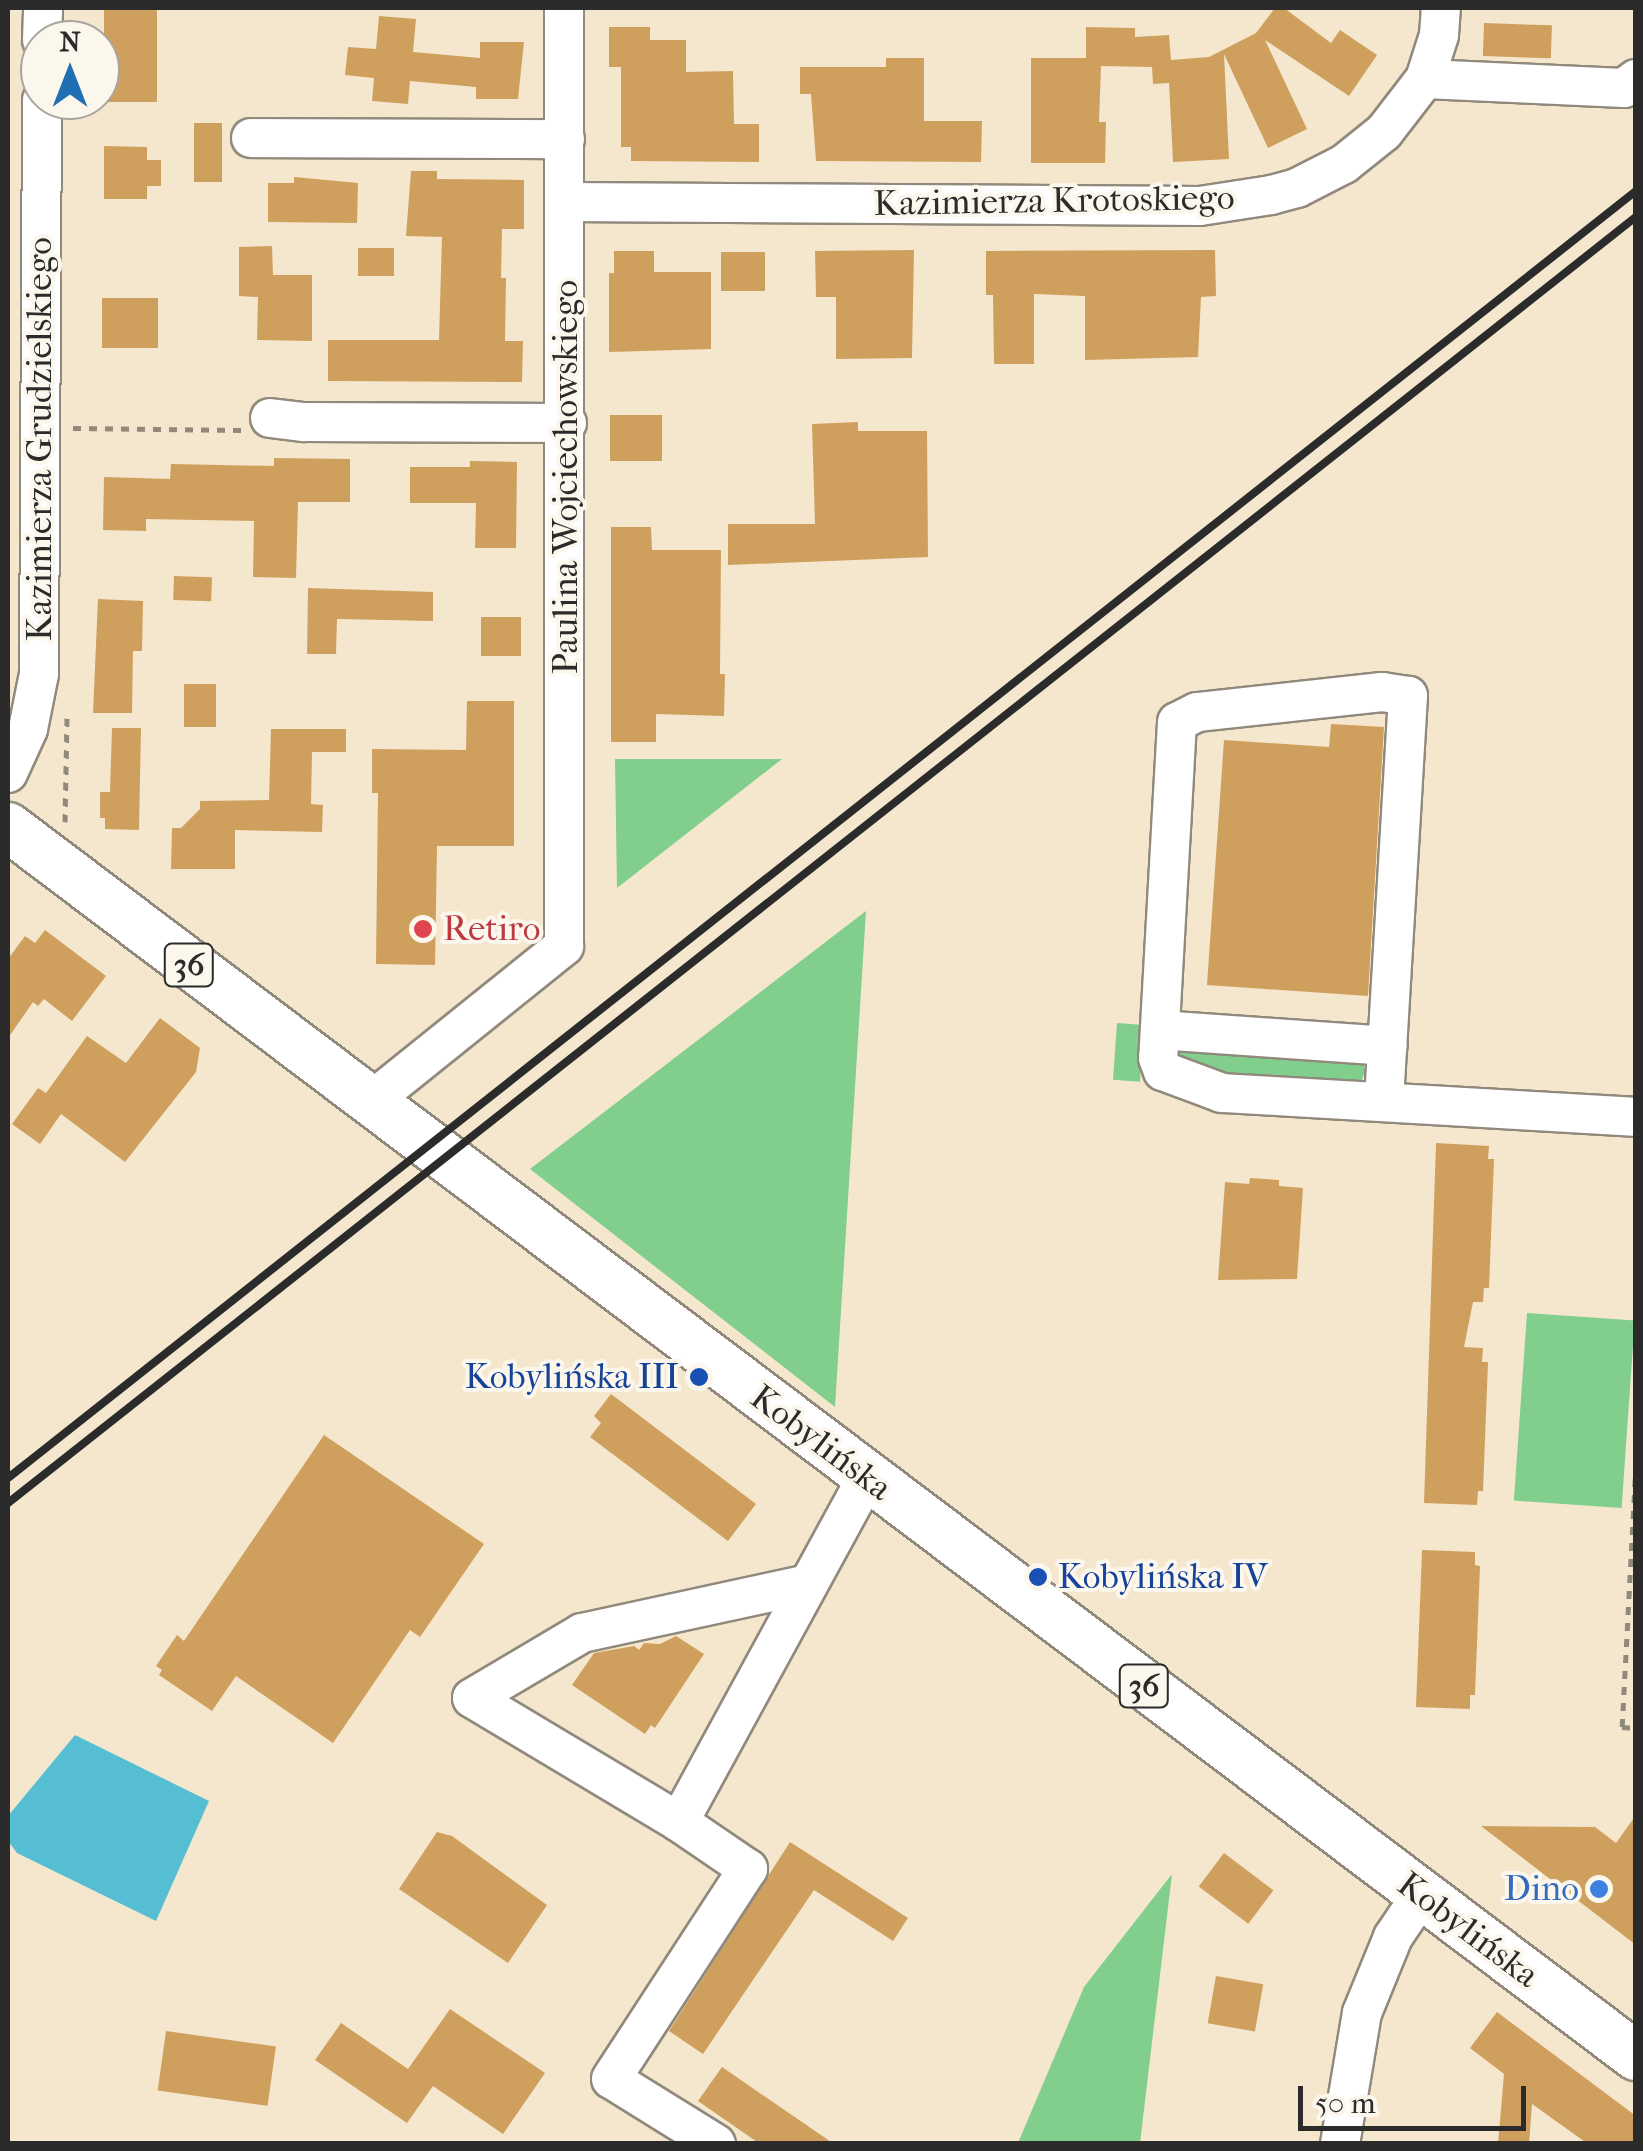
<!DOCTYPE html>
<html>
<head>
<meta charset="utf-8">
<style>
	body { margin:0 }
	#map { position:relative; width:1643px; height:2151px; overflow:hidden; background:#f4e7ce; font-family:"IM FELL French Canon",serif }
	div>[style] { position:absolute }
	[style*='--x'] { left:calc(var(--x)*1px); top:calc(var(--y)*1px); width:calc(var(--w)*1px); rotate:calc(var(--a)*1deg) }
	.green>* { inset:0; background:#81ce8d; transform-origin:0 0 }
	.water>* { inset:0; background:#56bed3 }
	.building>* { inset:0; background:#cfa05d; transform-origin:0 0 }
	.path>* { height:5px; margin-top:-2.5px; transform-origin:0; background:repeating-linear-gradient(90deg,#90897c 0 8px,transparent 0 16px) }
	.roads { filter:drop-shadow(2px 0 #90897c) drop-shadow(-2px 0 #90897c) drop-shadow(0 2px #90897c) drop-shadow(0 -2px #90897c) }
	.minor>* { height:38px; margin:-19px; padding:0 19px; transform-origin:19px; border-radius:19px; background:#fff }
	.major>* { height:48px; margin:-24px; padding:0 24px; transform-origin:24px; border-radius:24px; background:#fff }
	.rail>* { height:8px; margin:-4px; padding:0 4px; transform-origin:4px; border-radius:4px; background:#2b2b2b }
	.dots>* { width:28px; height:28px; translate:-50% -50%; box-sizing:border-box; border:5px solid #fbf7ec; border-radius:50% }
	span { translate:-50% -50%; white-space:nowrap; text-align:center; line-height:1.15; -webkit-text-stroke:8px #fbf7ec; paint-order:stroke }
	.shield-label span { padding:2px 8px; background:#fbf7ec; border:2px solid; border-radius:8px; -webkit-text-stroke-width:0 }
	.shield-label { font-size:32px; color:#2b2b2b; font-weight:700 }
	.street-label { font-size:35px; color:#2b2b2b }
	.health-label { font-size:35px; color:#be3a42 }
	.left { translate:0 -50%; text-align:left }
	.transit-label { font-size:35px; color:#164399 }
	.right { translate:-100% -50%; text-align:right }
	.shop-label { font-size:35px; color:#366cbe }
	.frame { position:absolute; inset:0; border:10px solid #2b2b2b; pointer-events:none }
	.north { position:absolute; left:20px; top:20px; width:100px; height:100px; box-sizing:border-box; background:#fbf7ec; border:2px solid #a8a59f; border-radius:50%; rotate:0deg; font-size:28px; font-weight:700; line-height:40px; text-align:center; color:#2b2b2b }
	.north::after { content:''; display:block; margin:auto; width:35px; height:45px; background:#1f6fb2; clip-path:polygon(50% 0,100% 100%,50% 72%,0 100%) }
	.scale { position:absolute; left:1298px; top:2086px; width:228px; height:45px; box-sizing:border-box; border:5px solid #2b2b2b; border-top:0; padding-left:12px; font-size:30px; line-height:35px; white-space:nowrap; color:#2b2b2b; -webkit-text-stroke:8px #fbf7ec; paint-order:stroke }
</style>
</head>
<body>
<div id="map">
	<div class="green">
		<i style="clip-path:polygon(615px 759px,782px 759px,617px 888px)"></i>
		<i style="clip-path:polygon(866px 911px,835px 1407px,530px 1169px)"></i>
		<i style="left:1117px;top:1023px;width:27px;height:57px;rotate:4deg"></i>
		<i style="clip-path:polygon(1181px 1050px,1363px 1062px,1365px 1071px,1361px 1083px,1201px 1080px,1177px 1060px)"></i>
		<i style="left:1527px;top:1313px;width:108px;height:188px;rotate:4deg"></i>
		<i style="clip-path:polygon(1172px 1874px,1140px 2143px,1018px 2143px,1084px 1987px)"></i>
	</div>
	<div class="water">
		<i style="clip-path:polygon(75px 1735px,209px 1801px,156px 1921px,17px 1853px,8px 1841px,8px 1816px)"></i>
	</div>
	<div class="building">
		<i style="left:104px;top:8px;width:53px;height:94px"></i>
		<i style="clip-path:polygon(1275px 8px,1284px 8px,1331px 43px,1340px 30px,1377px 55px,1349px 96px,1265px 40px,1307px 129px,1268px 148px,1224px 54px,1229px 159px,1173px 162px,1169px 83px,1153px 84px,1152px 67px,1101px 66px,1099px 122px,1106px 122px,1105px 163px,1031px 163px,1031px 58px,1086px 58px,1086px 27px,1135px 28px,1135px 37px,1169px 35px,1171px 60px,1209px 57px,1256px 33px)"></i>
		<i style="clip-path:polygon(379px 16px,416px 19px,413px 52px,480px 58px,480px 42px,524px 42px,518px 99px,476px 99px,476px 87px,410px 81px,408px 104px,372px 101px,374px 78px,345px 75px,348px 47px,376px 49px)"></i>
		<i style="left:1484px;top:23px;width:68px;height:33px;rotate:2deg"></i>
		<i style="clip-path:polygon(609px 27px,650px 27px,650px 40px,686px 40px,686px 72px,733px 71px,734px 124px,759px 124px,759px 162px,631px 161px,631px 147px,621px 147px,621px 67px,609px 67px)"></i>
		<i style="clip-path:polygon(886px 58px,924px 58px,924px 121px,982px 121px,981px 162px,816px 161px,811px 94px,800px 94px,800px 67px,886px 67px)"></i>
		<i style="left:194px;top:123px;width:28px;height:59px"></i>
		<i style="clip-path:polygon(104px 146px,147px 147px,147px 160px,161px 160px,161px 186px,147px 186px,147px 199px,104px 199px)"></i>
		<i style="clip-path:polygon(411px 171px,437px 171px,437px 179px,524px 180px,524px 229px,502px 229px,501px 278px,506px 278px,505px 341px,523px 341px,522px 382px,328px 381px,328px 340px,439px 340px,442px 237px,406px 236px)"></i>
		<i style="clip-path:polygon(294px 177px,358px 183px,357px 223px,268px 222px,268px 183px,294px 183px)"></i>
		<i style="clip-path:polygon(272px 246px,273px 275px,312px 275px,312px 341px,257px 340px,258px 297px,239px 296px,239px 247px)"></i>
		<i style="left:358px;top:248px;width:36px;height:28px"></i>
		<i style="clip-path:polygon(914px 250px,912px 358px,836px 359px,836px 297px,816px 297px,815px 251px)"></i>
		<i style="clip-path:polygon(1215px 250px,1216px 296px,1201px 297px,1198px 357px,1085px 360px,1085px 296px,1034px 294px,1034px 364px,994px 364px,993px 295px,986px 295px,986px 251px)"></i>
		<i style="clip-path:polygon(614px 251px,654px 251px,654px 272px,711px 272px,711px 349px,609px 352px,609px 273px,614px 273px)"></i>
		<i style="left:721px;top:252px;width:44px;height:39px"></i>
		<i style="left:102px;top:298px;width:56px;height:50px"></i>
		<i style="left:610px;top:415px;width:52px;height:46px"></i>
		<i style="clip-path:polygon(858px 422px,858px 431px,927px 431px,928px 557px,728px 565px,728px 524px,815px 524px,812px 424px)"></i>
		<i style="clip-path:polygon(274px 458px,350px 459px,350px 502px,298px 502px,296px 578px,253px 577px,254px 521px,146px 519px,146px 531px,103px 530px,104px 477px,170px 479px,171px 464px,274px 466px)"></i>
		<i style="clip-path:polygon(470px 461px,517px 462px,516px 548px,475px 548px,476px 503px,410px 503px,410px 467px,470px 467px)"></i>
		<i style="clip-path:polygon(611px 527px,651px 527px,652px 550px,721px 550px,720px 674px,725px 674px,724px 716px,656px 714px,656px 742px,611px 742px)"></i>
		<i style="left:174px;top:576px;width:38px;height:24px;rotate:2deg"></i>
		<i style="clip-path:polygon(308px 588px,433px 592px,433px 621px,337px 619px,336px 654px,307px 654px)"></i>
		<i style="clip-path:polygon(98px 599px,143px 601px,142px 651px,133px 651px,132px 713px,93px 713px)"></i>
		<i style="left:481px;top:617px;width:40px;height:39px"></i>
		<i style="left:184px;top:684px;width:32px;height:43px"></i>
		<i style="clip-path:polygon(467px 701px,514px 701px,514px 846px,437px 846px,435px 965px,376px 964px,378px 793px,372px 793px,372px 749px,466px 750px)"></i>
		<i style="clip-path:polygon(1331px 724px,1384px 727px,1368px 996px,1207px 985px,1224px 740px,1329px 747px)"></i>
		<i style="clip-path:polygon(112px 728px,141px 728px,139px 830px,105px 829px,105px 818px,100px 818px,100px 792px,110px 792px)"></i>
		<i style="clip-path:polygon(271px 729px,346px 729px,346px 752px,312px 752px,311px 804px,323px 805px,322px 832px,235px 830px,235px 869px,171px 869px,172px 828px,181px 828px,200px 809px,200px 801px,269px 800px)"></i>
		<i style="clip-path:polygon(45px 930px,106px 976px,72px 1021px,44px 999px,38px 1006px,33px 1002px,8px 1038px,8px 959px,25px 936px,35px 943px)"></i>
		<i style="clip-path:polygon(160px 1018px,200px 1048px,196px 1072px,125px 1162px,61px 1114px,40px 1144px,12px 1124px,38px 1088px,46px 1093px,87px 1036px,126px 1063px)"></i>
		<i style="clip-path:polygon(1436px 1143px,1489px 1146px,1488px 1159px,1494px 1159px,1489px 1288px,1484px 1288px,1483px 1302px,1473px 1302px,1464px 1347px,1483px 1348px,1482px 1362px,1488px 1362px,1483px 1491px,1478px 1491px,1477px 1505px,1424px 1503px)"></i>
		<i style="clip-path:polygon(1250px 1178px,1279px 1180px,1279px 1186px,1303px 1188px,1297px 1279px,1218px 1280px,1225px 1182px,1249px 1184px)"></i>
		<i style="clip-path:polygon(611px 1394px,756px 1504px,728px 1541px,590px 1437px,601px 1423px,594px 1416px)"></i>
		<i style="clip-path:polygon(324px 1435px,484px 1544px,420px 1637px,410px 1630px,333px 1743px,236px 1676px,212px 1711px,159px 1675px,162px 1670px,156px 1666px,177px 1635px,184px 1641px)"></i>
		<i style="clip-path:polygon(1422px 1550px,1475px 1552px,1475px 1565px,1480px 1566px,1475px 1695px,1470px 1695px,1470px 1709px,1416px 1707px)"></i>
		<i style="clip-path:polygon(676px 1636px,704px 1654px,655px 1728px,651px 1725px,645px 1734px,572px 1685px,594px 1653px,634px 1646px,639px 1650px,644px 1643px,660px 1644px)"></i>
		<i style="clip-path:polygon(1636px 1815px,1636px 1945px,1481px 1826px,1595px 1827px,1616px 1843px)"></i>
		<i style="clip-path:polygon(437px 1832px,452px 1836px,547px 1905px,508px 1963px,399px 1889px)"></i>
		<i style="clip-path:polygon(790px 1842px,908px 1918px,893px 1941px,814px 1890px,703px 2054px,669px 2031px)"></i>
		<i style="left:1224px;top:1853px;width:62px;height:42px;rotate:37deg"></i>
		<i style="left:1216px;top:1976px;width:48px;height:48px;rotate:10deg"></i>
		<i style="clip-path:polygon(450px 2009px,545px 2073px,503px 2134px,433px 2086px,407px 2123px,315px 2060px,341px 2023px,408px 2069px)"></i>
		<i style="clip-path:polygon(1497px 2012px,1636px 2116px,1636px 2144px,1588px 2144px,1532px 2104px,1529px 2144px,1498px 2144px,1504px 2074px,1470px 2048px)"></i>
		<i style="left:166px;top:2031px;width:111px;height:60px;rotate:8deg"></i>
		<i style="clip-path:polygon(722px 2067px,834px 2144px,760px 2144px,698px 2101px)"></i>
	</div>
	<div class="path">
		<i style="--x:73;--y:428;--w:169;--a:0.7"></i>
		<i style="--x:65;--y:822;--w:104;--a:-88.9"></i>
		<i style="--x:1636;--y:1463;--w:264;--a:93"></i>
		<i style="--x:1622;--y:1727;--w:14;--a:4"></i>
	</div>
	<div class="roads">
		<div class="minor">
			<i style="--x:42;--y:40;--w:32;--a:-88"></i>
			<i style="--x:1425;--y:79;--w:199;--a:2.6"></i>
			<i style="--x:1624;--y:88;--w:15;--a:-37"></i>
			<i style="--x:251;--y:138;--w:314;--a:0.2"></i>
			<i style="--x:565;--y:202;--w:635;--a:0.36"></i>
			<i style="--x:1200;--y:206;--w:72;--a:-8.8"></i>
			<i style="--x:1271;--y:195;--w:27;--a:-15"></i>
			<i style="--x:1297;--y:188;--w:53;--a:-27.1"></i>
			<i style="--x:1344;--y:164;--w:51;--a:-38.7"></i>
			<i style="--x:1384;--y:132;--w:67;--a:-52.3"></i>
			<i style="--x:1425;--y:79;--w:46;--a:-72.3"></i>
			<i style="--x:1439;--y:35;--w:27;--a:-86"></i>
			<i style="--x:270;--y:418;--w:34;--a:7"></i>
			<i style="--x:304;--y:422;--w:263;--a:0.2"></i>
			<i style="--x:8;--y:773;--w:48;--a:-65.6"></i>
			<i style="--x:28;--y:729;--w:56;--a:-78.7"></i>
			<i style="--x:39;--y:674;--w:574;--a:-89.7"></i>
			<i style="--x:1160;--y:1030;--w:228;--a:4"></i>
			<i style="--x:1384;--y:1100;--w:405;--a:-86.6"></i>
			<i style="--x:1408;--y:696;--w:26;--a:-171"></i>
			<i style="--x:1382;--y:692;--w:186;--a:173.8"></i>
			<i style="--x:1197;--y:712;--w:22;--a:153"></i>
			<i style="--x:1177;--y:722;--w:337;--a:93.2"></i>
			<i style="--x:1158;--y:1058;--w:14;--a:69"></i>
			<i style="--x:1163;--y:1071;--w:63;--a:20.4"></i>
			<i style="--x:1222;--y:1093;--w:415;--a:3.3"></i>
			<i style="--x:370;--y:1102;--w:249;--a:-38.8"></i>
			<i style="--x:564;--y:946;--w:938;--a:-90"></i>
			<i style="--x:679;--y:1822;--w:241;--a:-149.1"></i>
			<i style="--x:472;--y:1698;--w:128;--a:-30.6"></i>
			<i style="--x:582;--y:1633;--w:231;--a:-12.2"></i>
			<i style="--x:716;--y:2144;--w:123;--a:-148.2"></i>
			<i style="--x:611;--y:2079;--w:251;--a:-56.9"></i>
			<i style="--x:748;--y:1869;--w:83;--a:-145.7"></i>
			<i style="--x:679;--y:1822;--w:393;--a:-61.4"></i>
			<i style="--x:1340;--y:2144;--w:133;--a:-80.5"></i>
			<i style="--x:1362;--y:2013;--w:82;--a:-67.8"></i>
			<i style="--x:1393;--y:1937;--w:52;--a:-56"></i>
		</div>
		<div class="major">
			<i style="--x:8;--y:827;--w:2040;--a:37.05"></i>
		</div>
	</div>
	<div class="rail">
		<i style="--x:8;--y:1478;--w:2075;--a:-38.33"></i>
		<i style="--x:8;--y:1503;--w:2075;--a:-38.31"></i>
	</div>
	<div class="dots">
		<i style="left:423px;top:929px;background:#e0444e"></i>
		<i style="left:699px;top:1377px;background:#1a4fb4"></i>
		<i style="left:1038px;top:1577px;background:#1a4fb4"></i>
		<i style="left:1599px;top:1889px;background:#3f7fe0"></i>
	</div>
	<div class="shield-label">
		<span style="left:189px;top:965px">36</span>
		<span style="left:1144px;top:1686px">36</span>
	</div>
	<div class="street-label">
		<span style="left:1054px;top:201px;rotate:-1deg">Kazimierza Krotoskiego</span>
		<span style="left:40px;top:439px;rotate:-90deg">Kazimierza Grudzielskiego</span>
		<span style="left:566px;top:477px;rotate:-90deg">Paulina Wojciechowskiego</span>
		<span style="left:821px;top:1443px;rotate:37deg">Kobylińska</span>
		<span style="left:1468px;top:1930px;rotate:37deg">Kobylińska</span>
	</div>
	<div class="health-label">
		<span class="left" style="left:443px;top:929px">Retiro</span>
	</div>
	<div class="transit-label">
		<span class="right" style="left:679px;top:1377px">Kobylińska III</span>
		<span class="left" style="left:1058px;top:1577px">Kobylińska IV</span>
	</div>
	<div class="shop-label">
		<span class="right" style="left:1579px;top:1889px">Dino</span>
	</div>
	<div class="frame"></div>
	<div class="north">N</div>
	<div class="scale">50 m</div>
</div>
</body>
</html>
